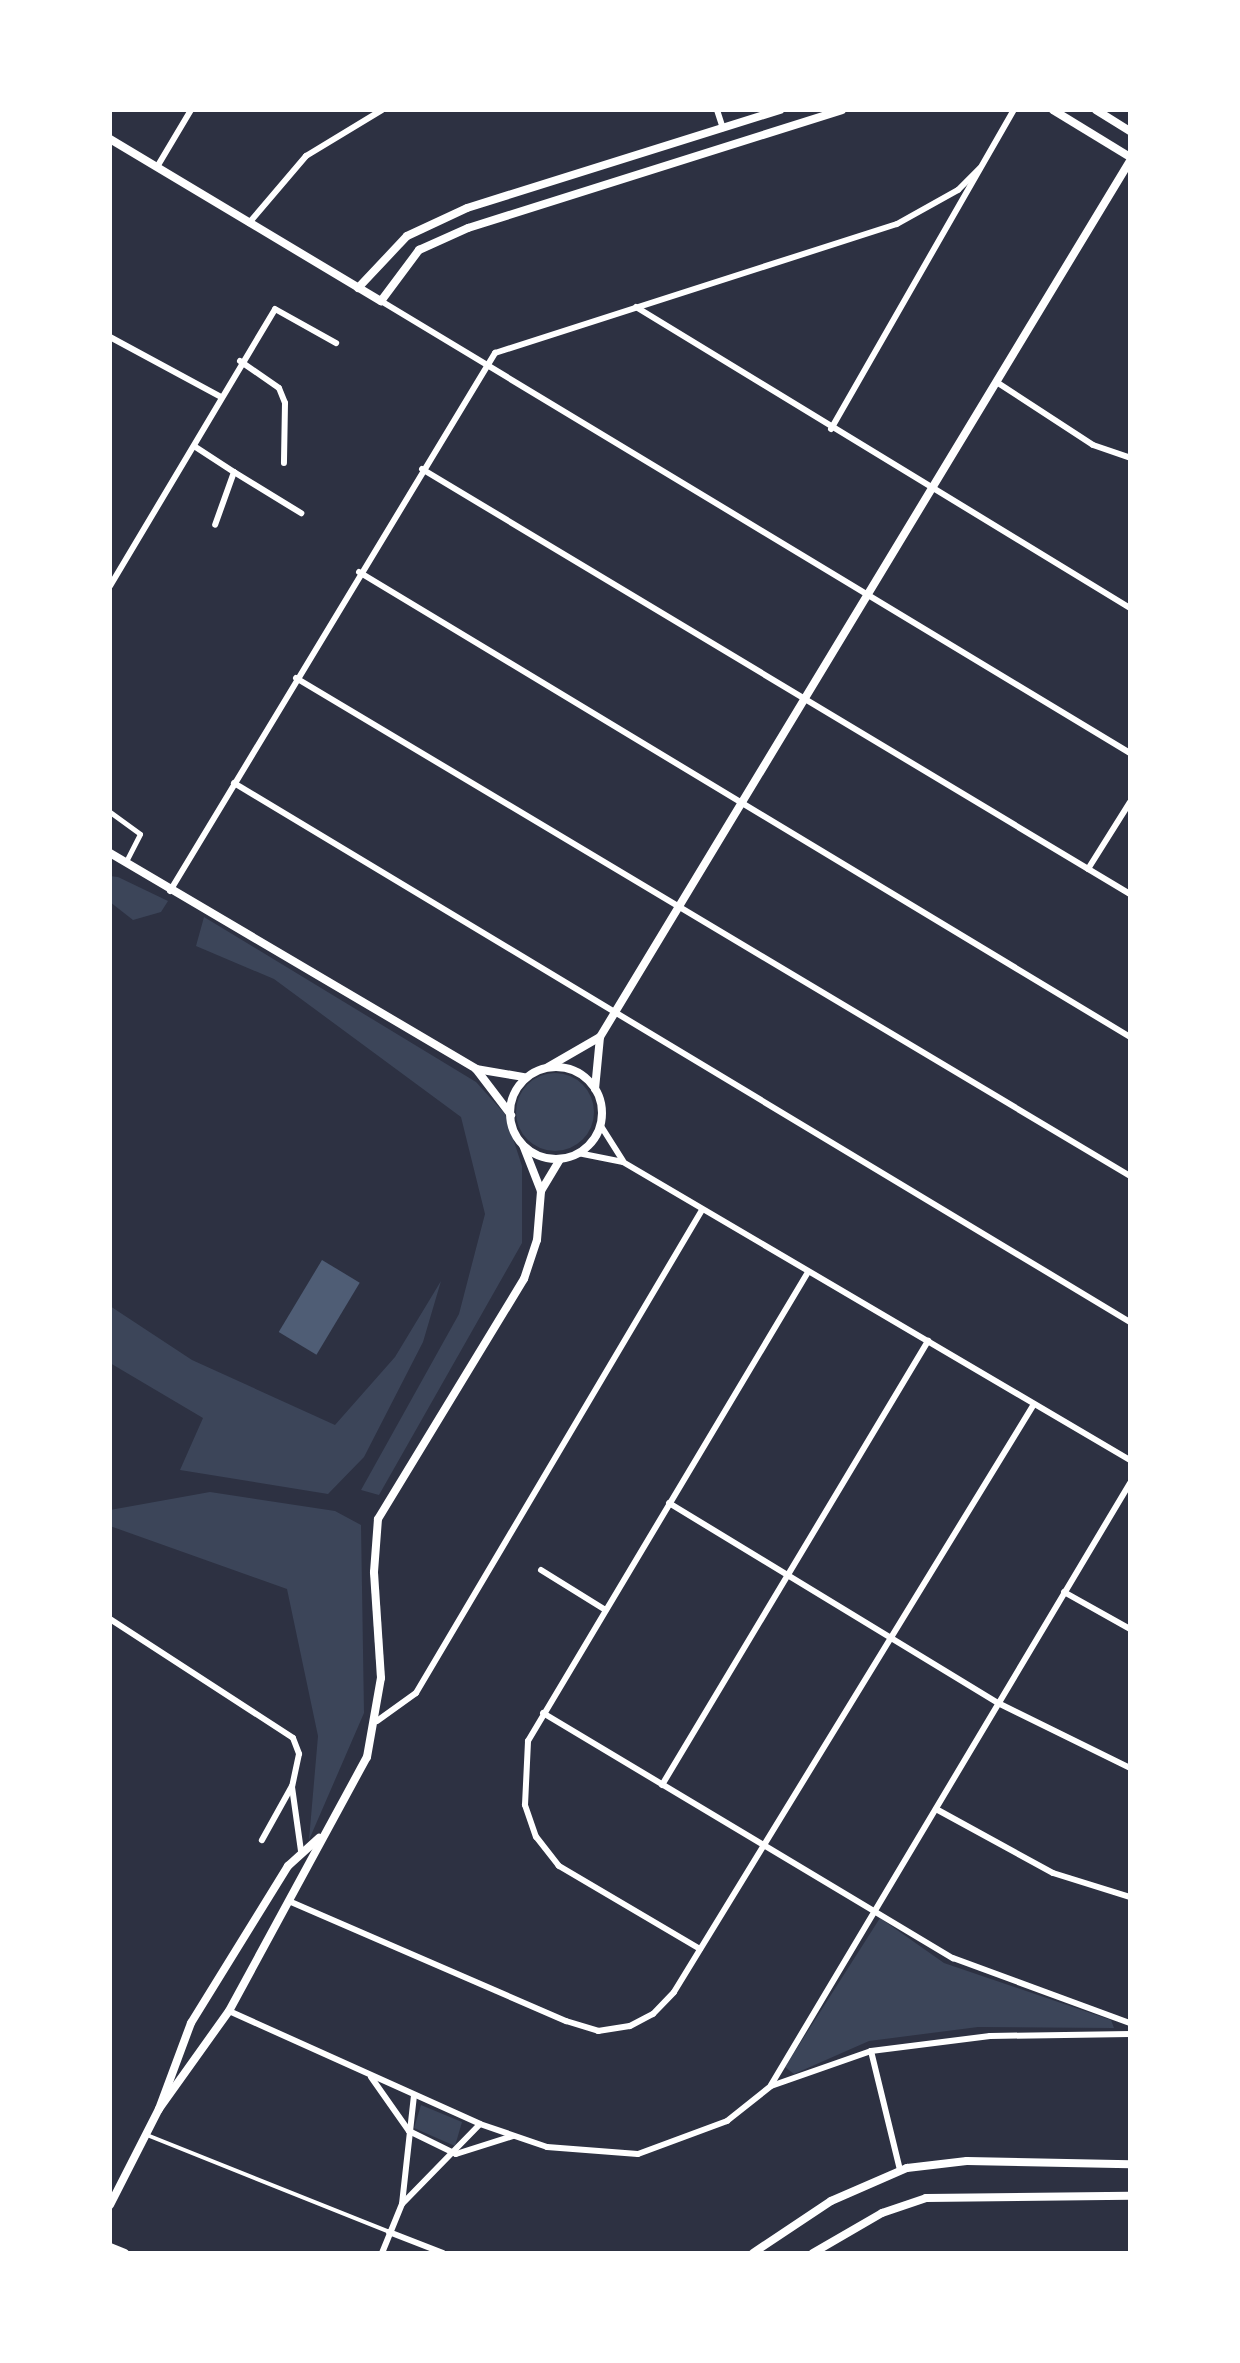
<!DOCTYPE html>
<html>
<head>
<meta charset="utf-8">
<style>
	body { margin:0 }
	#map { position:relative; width:1240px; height:2363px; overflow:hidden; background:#2d3142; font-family:"Open Sans",sans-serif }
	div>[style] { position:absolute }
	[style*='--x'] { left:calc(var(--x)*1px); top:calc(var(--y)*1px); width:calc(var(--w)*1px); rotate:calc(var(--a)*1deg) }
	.green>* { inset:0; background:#3c4559 }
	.round { border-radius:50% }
	.water>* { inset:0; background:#4f5d75; transform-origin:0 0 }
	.service>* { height:4px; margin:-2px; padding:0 2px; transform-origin:2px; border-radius:2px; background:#fff }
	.pedestrian>* { height:5px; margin:-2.5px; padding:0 2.5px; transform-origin:2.5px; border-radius:2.5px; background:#fff }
	.minor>* { height:6px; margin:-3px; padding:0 3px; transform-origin:3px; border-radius:3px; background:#fff }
	.tertiary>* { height:8px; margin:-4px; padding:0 4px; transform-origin:4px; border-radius:4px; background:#fff }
	.tertiary>.ring { margin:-4px; padding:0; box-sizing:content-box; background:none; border:8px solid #fff; border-radius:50% }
	span { translate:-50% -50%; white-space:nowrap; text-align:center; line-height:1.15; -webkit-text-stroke:10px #fff; paint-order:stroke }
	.frame { position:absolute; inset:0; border:112px solid #fff; pointer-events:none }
</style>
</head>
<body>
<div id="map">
	<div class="green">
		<i style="clip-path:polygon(110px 876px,118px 877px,168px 901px,161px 912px,133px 920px,110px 902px)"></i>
		<i style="clip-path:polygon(204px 917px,476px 1082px,505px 1114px,522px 1166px,522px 1243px,379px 1495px,361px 1490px,459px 1314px,485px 1214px,461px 1117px,274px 979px,196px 946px)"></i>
		<i class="round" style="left:516px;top:1073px;width:78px;height:78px"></i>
		<i style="clip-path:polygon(441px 1281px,423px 1342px,364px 1457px,328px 1494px,180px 1470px,203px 1418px,110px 1363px,110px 1306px,192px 1360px,335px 1425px,395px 1357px)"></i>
		<i style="clip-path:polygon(210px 1492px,335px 1511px,361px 1525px,364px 1713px,309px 1840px,318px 1736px,287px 1589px,110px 1526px,110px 1510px)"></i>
		<i style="clip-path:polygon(880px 1918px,944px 1963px,1111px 2020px,1114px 2028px,978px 2027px,869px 2041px,794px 2074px,785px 2067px)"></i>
		<i style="clip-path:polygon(421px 2105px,462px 2122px,455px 2146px,414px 2128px)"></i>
	</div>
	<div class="water">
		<i style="left:322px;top:1260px;width:44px;height:84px;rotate:31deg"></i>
	</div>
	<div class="service">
		<i style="--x:147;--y:2135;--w:261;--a:21.8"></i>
	</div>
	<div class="pedestrian">
		<i style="--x:110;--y:812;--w:37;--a:36"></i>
		<i style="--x:140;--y:834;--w:30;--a:117"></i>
	</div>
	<div class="minor">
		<i style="--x:717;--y:110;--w:19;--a:72"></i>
		<i style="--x:157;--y:167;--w:66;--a:-59.2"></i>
		<i style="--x:249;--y:223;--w:88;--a:-49.6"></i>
		<i style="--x:306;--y:156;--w:89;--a:-31.2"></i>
		<i style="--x:381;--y:301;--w:875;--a:31.11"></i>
		<i style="--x:636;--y:307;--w:578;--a:31.35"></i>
		<i style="--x:110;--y:337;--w:126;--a:28.4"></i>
		<i style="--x:240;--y:361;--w:47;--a:34.7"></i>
		<i style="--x:279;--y:388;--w:16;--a:68"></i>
		<i style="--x:285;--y:403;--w:60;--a:91"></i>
		<i style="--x:998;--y:383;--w:113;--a:33.1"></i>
		<i style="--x:1093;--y:445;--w:39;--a:19"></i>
		<i style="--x:831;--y:429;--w:368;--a:-60.2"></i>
		<i style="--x:194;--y:446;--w:48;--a:33"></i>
		<i style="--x:234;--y:472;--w:56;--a:109.7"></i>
		<i style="--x:422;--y:469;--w:826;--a:30.98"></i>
		<i style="--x:234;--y:472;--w:79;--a:31.5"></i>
		<i style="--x:359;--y:572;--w:900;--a:31.09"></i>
		<i style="--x:110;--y:586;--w:322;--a:-59.2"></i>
		<i style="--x:275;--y:309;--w:70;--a:29.1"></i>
		<i style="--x:296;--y:678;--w:971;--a:30.84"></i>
		<i style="--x:234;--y:783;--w:1046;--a:31.03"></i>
		<i style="--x:1088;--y:869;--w:79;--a:-57.9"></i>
		<i style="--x:170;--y:891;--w:629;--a:-58.86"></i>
		<i style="--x:495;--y:353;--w:422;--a:-17.8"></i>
		<i style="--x:897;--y:224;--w:70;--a:-29.1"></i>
		<i style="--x:958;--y:190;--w:31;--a:-45"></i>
		<i style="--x:601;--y:1126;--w:41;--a:57.8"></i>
		<i style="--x:578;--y:1153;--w:46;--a:11.3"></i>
		<i style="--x:623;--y:1162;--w:588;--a:30.45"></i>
		<i style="--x:669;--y:1503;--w:385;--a:31.3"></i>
		<i style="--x:998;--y:1703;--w:147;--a:26.2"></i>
		<i style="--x:541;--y:1570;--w:74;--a:31.8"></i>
		<i style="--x:1064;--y:1592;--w:76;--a:29.3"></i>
		<i style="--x:110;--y:1619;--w:218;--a:33"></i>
		<i style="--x:293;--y:1738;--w:17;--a:69"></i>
		<i style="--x:299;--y:1754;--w:33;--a:102"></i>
		<i style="--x:292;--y:1786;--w:62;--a:119.1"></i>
		<i style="--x:543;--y:1713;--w:478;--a:30.9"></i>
		<i style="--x:953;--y:1958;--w:189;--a:20.2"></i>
		<i style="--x:377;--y:1721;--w:48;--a:-35.7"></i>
		<i style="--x:416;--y:1693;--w:561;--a:-59.37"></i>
		<i style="--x:662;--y:1785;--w:518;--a:-59.07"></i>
		<i style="--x:292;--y:1787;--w:65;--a:82"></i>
		<i style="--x:936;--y:1809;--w:133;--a:28.7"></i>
		<i style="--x:1053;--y:1873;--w:81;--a:17.3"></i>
		<i style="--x:291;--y:1902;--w:300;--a:23.4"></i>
		<i style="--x:566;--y:2021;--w:34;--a:17"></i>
		<i style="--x:598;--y:2031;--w:32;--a:-9"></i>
		<i style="--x:630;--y:2026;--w:26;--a:-28"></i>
		<i style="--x:653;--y:2014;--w:30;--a:-46"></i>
		<i style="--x:674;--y:1992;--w:689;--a:-58.52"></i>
		<i style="--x:700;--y:1949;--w:164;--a:-149.5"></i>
		<i style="--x:559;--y:1866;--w:37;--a:-128"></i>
		<i style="--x:536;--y:1837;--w:34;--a:-109"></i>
		<i style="--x:525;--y:1805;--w:64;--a:-87.3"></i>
		<i style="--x:528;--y:1741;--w:546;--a:-59.16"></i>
		<i style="--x:229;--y:2011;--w:275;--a:24.2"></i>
		<i style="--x:480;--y:2124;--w:71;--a:18.9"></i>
		<i style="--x:547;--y:2147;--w:91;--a:4.4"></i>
		<i style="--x:638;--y:2154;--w:95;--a:-20.3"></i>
		<i style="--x:727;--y:2121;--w:56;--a:-38.5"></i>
		<i style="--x:771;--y:2086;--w:106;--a:-19.3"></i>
		<i style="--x:871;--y:2051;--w:120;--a:-7.2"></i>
		<i style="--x:990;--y:2036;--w:140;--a:-0.8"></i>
		<i style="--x:871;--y:2051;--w:122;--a:76.3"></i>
		<i style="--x:371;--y:2077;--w:66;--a:54.9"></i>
		<i style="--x:409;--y:2131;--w:52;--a:26.1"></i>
		<i style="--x:456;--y:2154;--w:60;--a:-17.5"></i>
		<i style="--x:771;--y:2085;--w:701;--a:-59.19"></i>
		<i style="--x:403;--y:2203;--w:110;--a:-45.7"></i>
		<i style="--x:389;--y:2232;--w:58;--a:21.3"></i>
		<i style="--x:382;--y:2253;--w:53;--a:-67.8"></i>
		<i style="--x:402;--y:2204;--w:109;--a:-83.7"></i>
	</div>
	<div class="tertiary">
		<i style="--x:1053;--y:110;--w:90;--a:31.4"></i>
		<i style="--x:1096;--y:110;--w:40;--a:32"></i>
		<i style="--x:110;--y:139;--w:316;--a:30.9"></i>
		<i style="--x:381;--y:301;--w:64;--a:-53.3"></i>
		<i style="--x:419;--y:250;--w:54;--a:-24.2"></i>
		<i style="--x:468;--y:228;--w:392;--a:-17.5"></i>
		<i style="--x:358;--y:288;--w:71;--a:-46.7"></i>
		<i style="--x:407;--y:236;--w:66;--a:-25"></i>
		<i style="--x:467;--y:208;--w:328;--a:-17.4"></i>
		<i style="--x:110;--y:853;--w:425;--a:30.5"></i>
		<i style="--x:476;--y:1069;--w:49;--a:9.5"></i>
		<i style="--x:548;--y:1067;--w:60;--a:-30"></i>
		<i class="ring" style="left:510px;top:1067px;width:84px;height:84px"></i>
		<i style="--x:476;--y:1069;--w:58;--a:52.7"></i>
		<i style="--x:595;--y:1089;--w:52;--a:-84.5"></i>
		<i style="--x:600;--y:1037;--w:1024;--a:-58.83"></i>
		<i style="--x:541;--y:1191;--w:37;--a:-59"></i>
		<i style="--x:159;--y:2109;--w:120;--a:-54.5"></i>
		<i style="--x:229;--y:2011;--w:289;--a:-61.5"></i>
		<i style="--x:367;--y:1757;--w:80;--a:-80"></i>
		<i style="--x:381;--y:1678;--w:106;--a:-93.8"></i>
		<i style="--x:374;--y:1572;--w:53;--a:-85.7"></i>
		<i style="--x:378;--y:1519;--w:281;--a:-58.7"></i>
		<i style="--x:524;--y:1279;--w:41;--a:-71.6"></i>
		<i style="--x:537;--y:1240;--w:49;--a:-85.3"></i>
		<i style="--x:541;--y:1191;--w:49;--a:-111.4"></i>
		<i style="--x:110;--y:2205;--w:108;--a:-63"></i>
		<i style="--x:159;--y:2109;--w:92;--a:-69.6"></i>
		<i style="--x:191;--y:2023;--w:185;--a:-58.3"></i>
		<i style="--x:288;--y:1866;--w:42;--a:-42.1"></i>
		<i style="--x:110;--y:2247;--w:16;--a:22"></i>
		<i style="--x:753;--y:2253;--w:94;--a:-33.7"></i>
		<i style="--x:831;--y:2201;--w:83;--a:-23.5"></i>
		<i style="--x:907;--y:2168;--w:60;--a:-6.7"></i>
		<i style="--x:967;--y:2161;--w:163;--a:1.1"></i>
		<i style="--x:813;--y:2253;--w:80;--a:-30.1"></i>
		<i style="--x:882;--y:2213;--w:46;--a:-18.8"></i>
		<i style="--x:926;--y:2198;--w:204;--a:-0.6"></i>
	</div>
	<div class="frame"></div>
</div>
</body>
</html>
